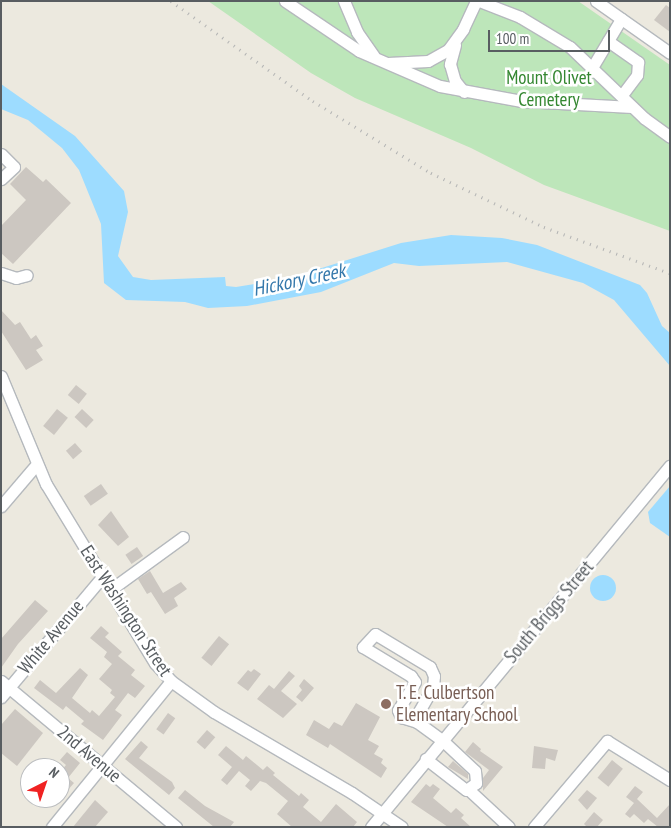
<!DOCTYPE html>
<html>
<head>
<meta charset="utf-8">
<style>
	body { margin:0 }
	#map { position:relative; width:671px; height:828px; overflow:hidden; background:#ece9df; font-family:"PT Sans Narrow",sans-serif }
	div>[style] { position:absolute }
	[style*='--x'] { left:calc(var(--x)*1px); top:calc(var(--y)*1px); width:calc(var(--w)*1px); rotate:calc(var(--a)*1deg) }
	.green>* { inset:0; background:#bde6ba }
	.water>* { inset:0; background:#9ddcff }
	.round { border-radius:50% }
	.building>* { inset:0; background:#ccc7c1; transform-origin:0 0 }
	.roads { filter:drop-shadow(1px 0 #b5b9bd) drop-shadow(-1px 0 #b5b9bd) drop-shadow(0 1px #b5b9bd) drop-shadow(0 -1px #b5b9bd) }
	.minor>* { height:11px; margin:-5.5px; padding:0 5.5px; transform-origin:5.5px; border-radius:5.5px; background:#fff }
	.rail>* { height:2.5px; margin-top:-1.25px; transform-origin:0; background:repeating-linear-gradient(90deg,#b1b2b2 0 1px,transparent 0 7px) }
	.dots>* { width:14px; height:14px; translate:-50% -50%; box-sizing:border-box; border:2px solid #fff; border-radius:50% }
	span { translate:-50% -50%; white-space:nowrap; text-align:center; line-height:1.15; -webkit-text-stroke:5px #fff; paint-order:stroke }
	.park-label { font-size:19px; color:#348731 }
	.street-label { font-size:19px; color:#585d61 }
	.education-label { font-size:19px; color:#785e54 }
	.left { translate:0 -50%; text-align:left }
	.water-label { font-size:20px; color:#3578ab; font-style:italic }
	.frame { position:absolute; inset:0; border:2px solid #585d61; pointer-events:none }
	.north { position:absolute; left:20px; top:758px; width:50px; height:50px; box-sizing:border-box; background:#fff; border:1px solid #bcbec0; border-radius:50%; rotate:41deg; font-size:14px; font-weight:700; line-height:20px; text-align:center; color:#585d61 }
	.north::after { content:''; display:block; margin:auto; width:18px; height:22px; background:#f02222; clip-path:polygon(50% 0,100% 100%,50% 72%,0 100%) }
	.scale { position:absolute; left:488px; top:30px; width:122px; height:22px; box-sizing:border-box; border:2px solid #585d61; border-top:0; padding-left:6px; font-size:15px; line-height:18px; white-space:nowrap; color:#585d61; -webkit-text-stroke:4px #fff; paint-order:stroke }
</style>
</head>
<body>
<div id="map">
	<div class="green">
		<i style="clip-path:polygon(208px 1px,578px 1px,670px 65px,670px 231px,544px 185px,471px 148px,355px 98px,311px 73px)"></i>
	</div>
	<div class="water">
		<i style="clip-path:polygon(1px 84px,75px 136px,124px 191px,128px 212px,118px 256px,133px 277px,151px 280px,225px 277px,226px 286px,236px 287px,287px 279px,401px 243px,451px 235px,502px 238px,537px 245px,640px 285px,647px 293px,662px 326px,670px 333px,670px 366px,614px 300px,583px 283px,507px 262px,419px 266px,394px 263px,321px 292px,247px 306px,208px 308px,185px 302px,126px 300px,104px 283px,101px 224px,79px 170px,62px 148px,28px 120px,1px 109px)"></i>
		<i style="clip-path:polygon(670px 486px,670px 537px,650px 523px,648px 512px)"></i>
		<i class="round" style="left:590px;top:575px;width:26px;height:26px"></i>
	</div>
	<div class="building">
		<i style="clip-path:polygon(666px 5px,670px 8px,670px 32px,654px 20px)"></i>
		<i style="clip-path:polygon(26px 167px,43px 182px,46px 179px,71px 203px,13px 264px,1px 253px,1px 226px,26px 200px,10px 184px)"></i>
		<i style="clip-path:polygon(1px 310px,15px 325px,20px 322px,31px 339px,36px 335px,43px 346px,36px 350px,43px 360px,26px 370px,1px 331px)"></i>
		<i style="left:76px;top:385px;width:14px;height:13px;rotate:39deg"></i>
		<i style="left:57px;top:409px;width:14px;height:22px;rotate:39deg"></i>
		<i style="left:82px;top:409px;width:16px;height:11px;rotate:43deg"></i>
		<i style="left:75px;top:443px;width:11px;height:12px;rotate:49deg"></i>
		<i style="left:101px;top:484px;width:12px;height:21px;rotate:55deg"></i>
		<i style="clip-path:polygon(111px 511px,129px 537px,118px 546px,98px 525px)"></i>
		<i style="left:137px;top:547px;width:11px;height:14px;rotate:56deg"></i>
		<i style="clip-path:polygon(150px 571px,163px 593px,181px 582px,187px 589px,174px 598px,178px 606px,165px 614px,151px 592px,147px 594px,138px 579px)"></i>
		<i style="clip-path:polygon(35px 600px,48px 611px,18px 644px,1px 668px,1px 639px)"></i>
		<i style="clip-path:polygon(101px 626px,109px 633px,105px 637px,122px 652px,118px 656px,135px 670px,131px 675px,145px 686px,135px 698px,128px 693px,115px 710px,122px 715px,103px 740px,81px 724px,84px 721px,66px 706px,63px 710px,34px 688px,40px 680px,56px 693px,80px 668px,88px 675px,72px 698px,90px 713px,92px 710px,99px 716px,115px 697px,110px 693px,112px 690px,99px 679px,112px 664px,104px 657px,107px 652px,90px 638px)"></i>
		<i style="left:219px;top:636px;width:13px;height:28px;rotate:39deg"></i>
		<i style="clip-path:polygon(254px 669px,261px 674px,248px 691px,237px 683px,248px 670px,251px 672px)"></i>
		<i style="clip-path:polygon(289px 671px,295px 676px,281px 691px,297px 704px,283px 718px,257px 699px,269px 685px,274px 689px)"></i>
		<i style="clip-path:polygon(304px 679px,314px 688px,302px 702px,296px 697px,302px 690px,299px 686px)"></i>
		<i style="clip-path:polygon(356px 703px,380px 717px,368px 740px,379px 746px,374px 754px,383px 759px,381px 763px,387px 768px,381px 778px,330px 744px,328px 748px,306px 735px,314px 720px,329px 729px,334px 722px,342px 726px)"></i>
		<i style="clip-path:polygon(15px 709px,43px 733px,17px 766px,1px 753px,1px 725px)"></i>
		<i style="left:168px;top:713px;width:9px;height:20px;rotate:36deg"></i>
		<i style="left:207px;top:730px;width:11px;height:16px;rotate:41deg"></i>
		<i style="clip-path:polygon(141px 741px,148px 747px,139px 758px,172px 782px,175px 788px,169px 795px,125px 759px)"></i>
		<i style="clip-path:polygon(473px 742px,481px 749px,480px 751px,503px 767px,483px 791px,483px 778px,489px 770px,465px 752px)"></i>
		<i style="clip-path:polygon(226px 746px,243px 760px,246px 756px,263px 770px,267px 766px,275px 773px,273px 775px,299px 796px,301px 793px,309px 800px,303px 807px,321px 822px,336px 804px,357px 822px,353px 827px,292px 827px,277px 814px,288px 801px,266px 783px,260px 781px,251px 791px,245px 786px,250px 780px,239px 771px,227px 785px,221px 780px,232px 767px,218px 755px)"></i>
		<i style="clip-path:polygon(534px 746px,558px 750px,555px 761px,546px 758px,545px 769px,532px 768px)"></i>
		<i style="clip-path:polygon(67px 752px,80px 763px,68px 778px,74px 783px,67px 791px,60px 786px,60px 772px,66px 765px,60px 760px)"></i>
		<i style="left:612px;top:760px;width:14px;height:23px;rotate:39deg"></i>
		<i style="clip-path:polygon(453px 761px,468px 774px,468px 779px,448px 767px)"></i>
		<i style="clip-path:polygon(426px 784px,430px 787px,433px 784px,440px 789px,433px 798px,451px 813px,456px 808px,464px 815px,461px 818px,471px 827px,448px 827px,411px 802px)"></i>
		<i style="clip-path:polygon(635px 786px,643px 792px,637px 799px,657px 818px,670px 804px,670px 827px,658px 827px,648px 819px,644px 823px,634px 814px,630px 818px,625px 814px,634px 803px,626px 797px)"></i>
		<i style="clip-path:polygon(185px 790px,205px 806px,234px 822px,230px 827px,214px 827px,178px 798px)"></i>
		<i style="clip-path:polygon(587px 790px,597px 798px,587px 810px,578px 800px)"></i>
		<i style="clip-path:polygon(95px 800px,108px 812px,95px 827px,73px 827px)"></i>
		<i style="clip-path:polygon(594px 812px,603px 820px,597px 827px,587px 827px,584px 824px)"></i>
	</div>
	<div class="roads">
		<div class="minor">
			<i style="--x:285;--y:1;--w:89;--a:34"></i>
			<i style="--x:359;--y:51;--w:88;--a:23.4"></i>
			<i style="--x:440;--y:86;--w:83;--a:10.4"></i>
			<i style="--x:522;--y:101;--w:110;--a:3.1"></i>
			<i style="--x:344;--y:1;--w:34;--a:67"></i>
			<i style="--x:357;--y:32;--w:29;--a:55"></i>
			<i style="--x:479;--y:1;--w:44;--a:21.3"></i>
			<i style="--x:520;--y:17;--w:58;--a:31"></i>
			<i style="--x:570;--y:47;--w:103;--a:43.8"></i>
			<i style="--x:644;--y:118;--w:32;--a:36"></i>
			<i style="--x:596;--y:1;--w:90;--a:35.1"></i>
			<i style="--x:608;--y:41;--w:37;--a:35"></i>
			<i style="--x:638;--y:62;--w:13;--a:94"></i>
			<i style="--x:637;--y:75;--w:25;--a:127"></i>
			<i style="--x:455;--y:45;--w:20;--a:105"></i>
			<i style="--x:450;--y:64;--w:18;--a:74"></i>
			<i style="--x:455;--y:81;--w:14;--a:51"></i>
			<i style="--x:388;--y:63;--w:40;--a:-2.9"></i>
			<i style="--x:428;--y:61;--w:23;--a:-29"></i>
			<i style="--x:448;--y:50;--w:26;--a:-54"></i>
			<i style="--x:463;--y:29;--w:31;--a:-65"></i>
			<i style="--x:593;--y:66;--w:55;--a:-59.2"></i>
			<i style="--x:1;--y:154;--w:18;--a:45"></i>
			<i style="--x:14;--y:167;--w:18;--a:137"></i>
			<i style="--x:1;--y:273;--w:16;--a:18"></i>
			<i style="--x:16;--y:278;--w:11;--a:-15"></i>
			<i style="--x:1;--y:376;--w:117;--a:67.4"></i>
			<i style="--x:46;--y:484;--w:210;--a:58.7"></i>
			<i style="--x:155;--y:663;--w:24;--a:48"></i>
			<i style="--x:171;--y:681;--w:53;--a:35.8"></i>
			<i style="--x:214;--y:712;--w:160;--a:30.4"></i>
			<i style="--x:352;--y:793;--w:60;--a:34.2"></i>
			<i style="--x:1;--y:506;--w:54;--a:-49.5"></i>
			<i style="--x:110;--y:590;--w:90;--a:-36"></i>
			<i style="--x:1;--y:681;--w:228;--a:39.8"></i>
			<i style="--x:1;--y:697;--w:157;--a:-49.9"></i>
			<i style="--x:417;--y:722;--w:9;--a:-84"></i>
			<i style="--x:418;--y:713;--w:30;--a:-60"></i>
			<i style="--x:433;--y:687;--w:11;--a:-85"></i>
			<i style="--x:434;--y:676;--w:10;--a:-114"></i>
			<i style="--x:430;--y:667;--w:64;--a:-149"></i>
			<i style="--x:375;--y:634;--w:18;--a:133"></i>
			<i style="--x:363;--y:647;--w:56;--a:31.1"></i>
			<i style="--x:411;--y:676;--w:7;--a:56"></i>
			<i style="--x:415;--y:682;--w:33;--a:121"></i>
			<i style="--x:398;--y:710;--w:8;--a:67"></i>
			<i style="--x:401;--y:717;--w:17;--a:17"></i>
			<i style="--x:417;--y:722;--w:31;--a:36"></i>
			<i style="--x:442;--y:740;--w:45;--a:43.2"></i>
			<i style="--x:475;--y:771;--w:12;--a:85"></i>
			<i style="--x:476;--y:783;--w:12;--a:145"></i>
			<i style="--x:466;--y:790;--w:51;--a:-142.2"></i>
			<i style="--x:469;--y:790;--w:54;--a:42.8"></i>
			<i style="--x:52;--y:827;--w:188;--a:-50.8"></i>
			<i style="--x:371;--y:827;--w:469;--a:-50.4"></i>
			<i style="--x:534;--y:827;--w:113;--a:-49.7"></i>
			<i style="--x:607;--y:741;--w:74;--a:31.8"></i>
		</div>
	</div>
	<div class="rail">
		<i style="--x:171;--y:1;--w:174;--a:35.2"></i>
		<i style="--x:313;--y:101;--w:138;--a:31.4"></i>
		<i style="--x:431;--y:173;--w:125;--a:25.5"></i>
		<i style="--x:544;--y:227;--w:134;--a:20.1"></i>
	</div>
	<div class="dots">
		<i style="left:386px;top:704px;background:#8d6e63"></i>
	</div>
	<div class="park-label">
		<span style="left:549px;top:89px">Mount Olivet<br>Cemetery</span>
	</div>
	<div class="street-label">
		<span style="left:126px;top:611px;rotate:57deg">East Washington Street</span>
		<span style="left:549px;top:612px;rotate:-50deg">South Briggs Street</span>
		<span style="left:51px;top:637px;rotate:-50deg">White Avenue</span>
		<span style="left:89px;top:754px;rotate:40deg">2nd Avenue</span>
	</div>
	<div class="education-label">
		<span class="left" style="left:396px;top:704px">T. E. Culbertson<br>Elementary School</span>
	</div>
	<div class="water-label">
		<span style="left:299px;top:280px;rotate:-12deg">Hickory Creek</span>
	</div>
	<div class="frame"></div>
	<div class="north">N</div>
	<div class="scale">100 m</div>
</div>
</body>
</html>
